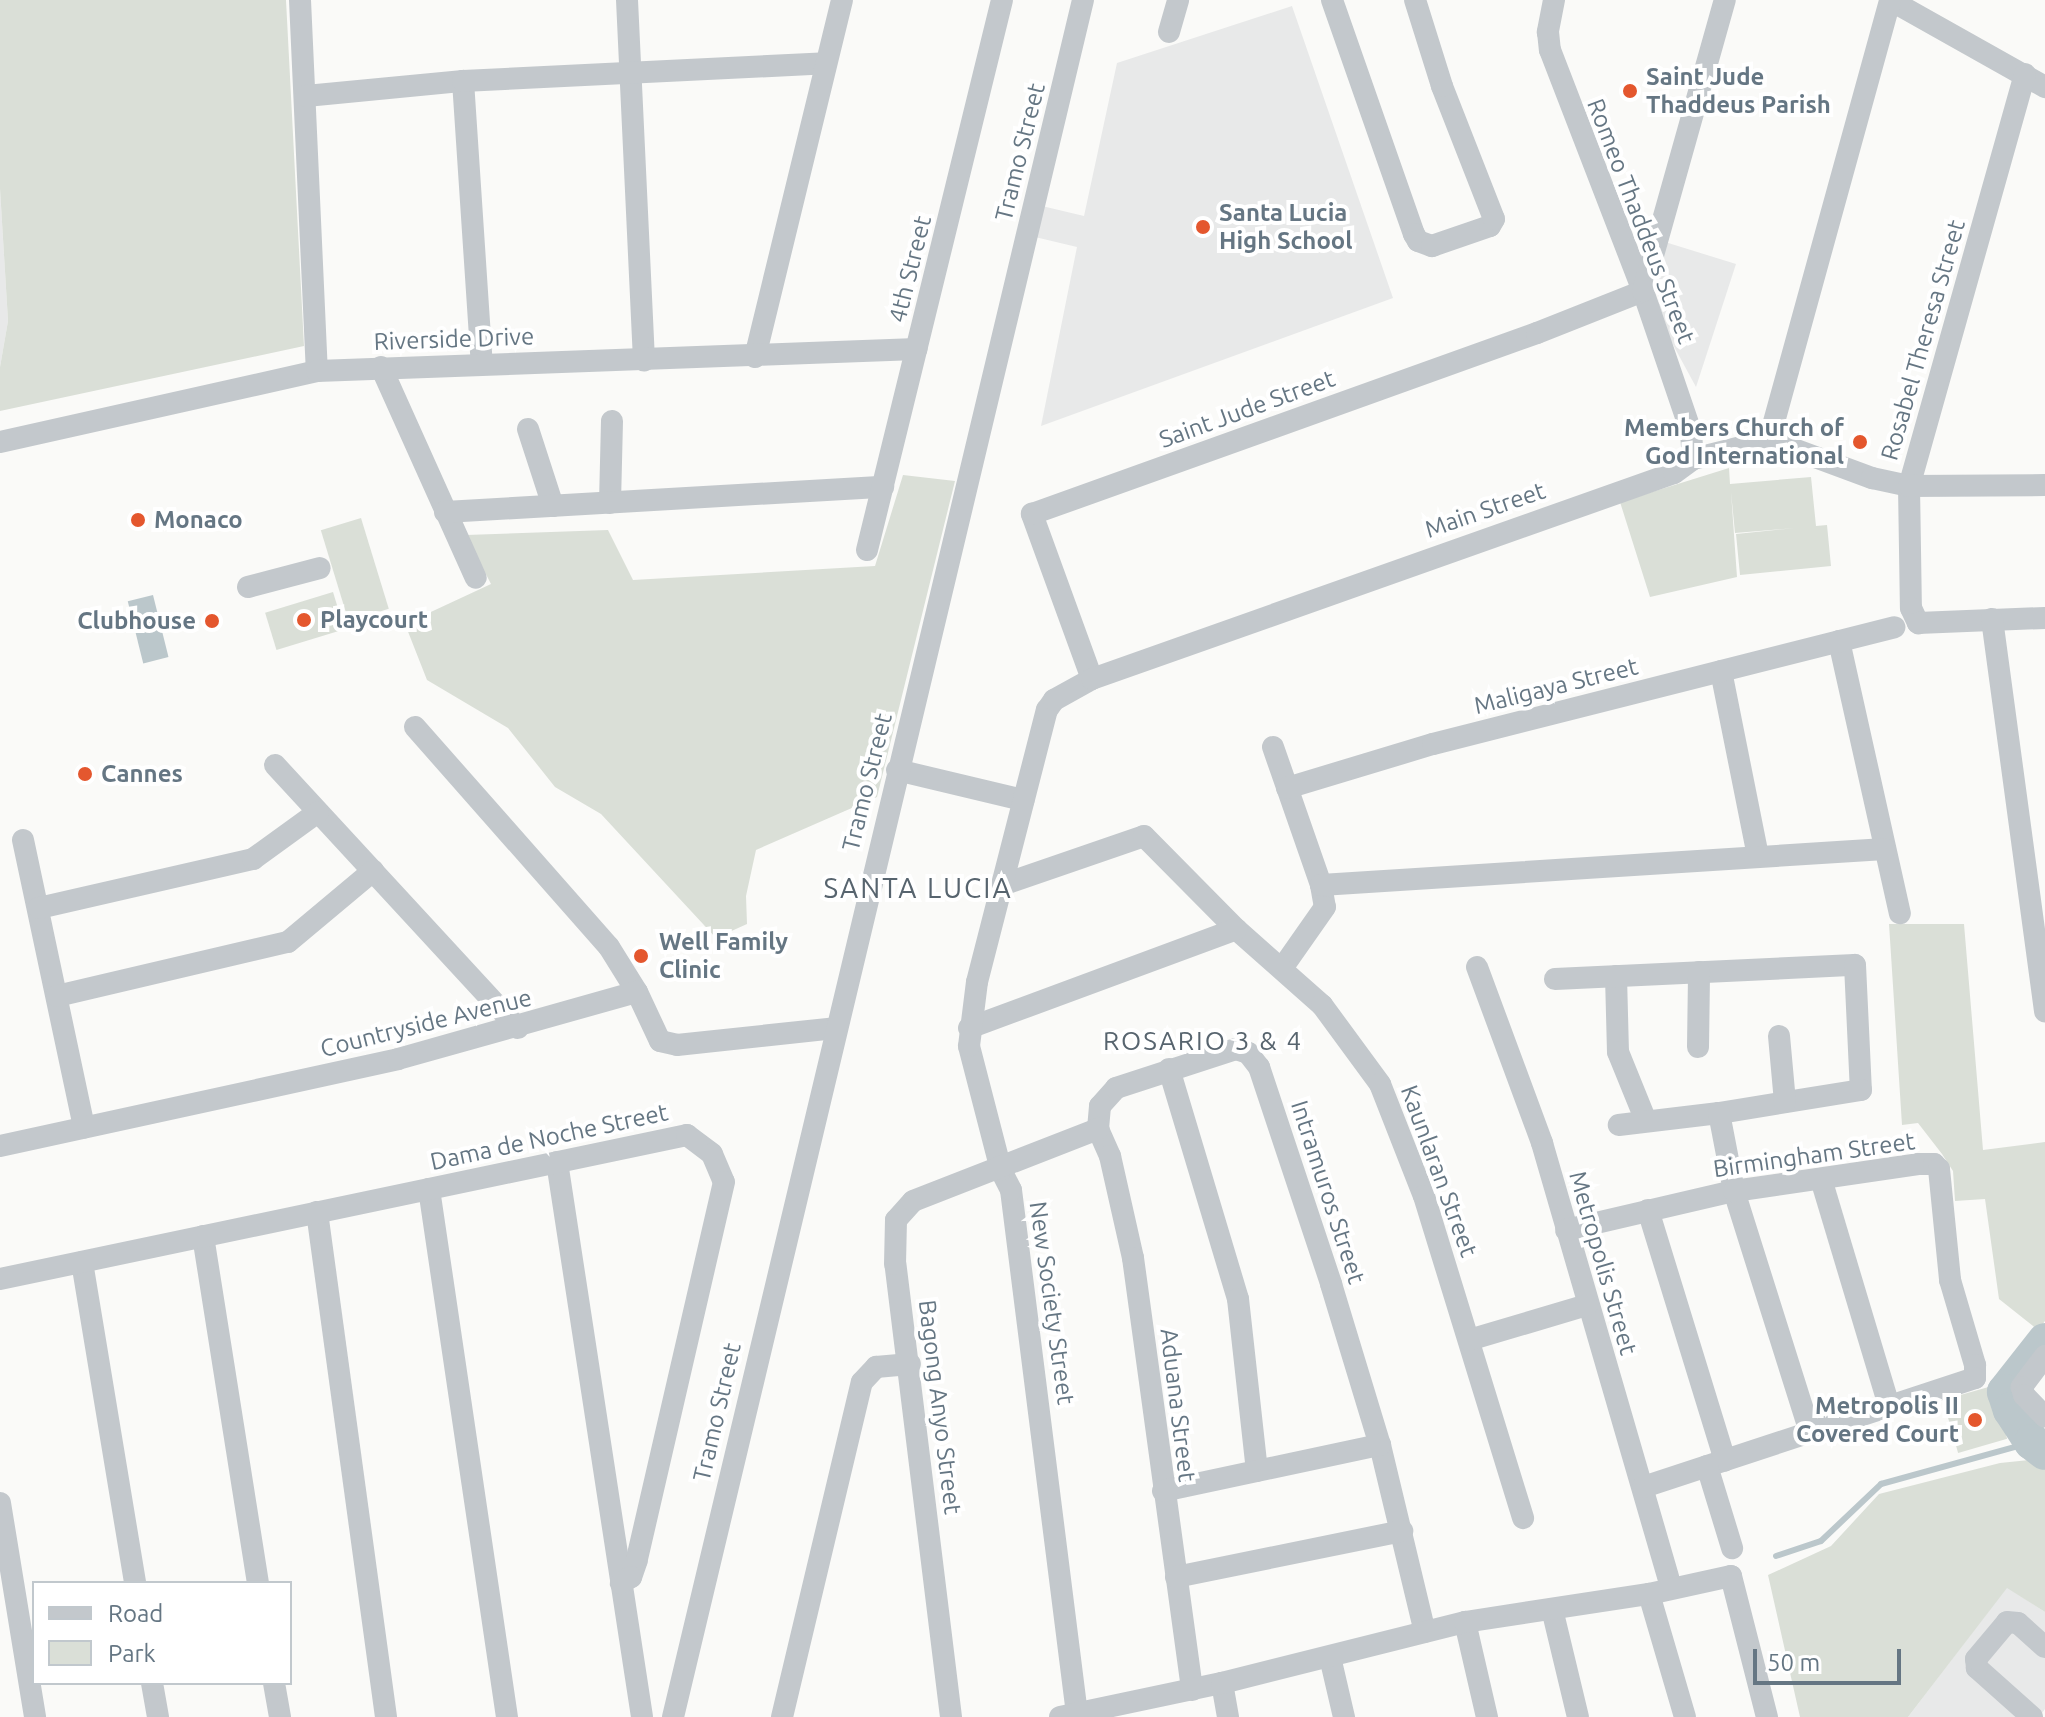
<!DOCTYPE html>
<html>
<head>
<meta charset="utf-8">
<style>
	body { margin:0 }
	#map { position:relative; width:2045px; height:1717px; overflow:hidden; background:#fafaf8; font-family:Ubuntu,sans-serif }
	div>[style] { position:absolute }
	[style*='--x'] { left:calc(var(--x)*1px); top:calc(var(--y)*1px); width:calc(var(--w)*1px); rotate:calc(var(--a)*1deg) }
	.built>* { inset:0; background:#e8e9e9 }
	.green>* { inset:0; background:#dadfd7; transform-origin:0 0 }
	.water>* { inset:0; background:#bbc7cb; transform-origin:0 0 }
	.stream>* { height:6px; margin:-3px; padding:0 3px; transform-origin:3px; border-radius:3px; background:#bbc7cb }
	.river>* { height:36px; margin:-18px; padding:0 18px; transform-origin:18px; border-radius:18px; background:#bbc7cb }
	.minor>* { height:22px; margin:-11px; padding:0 11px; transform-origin:11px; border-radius:11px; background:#c3c8cc }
	.dots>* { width:22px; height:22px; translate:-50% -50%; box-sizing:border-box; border:4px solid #fff; border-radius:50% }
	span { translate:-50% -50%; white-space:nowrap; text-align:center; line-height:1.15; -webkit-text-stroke:8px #fff; paint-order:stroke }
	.poi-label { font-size:24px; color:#657683; font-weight:700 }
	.left { translate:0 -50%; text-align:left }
	.right { translate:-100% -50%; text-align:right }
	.street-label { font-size:24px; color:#657683 }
	.neighbourhood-label { font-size:26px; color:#57646e; letter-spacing:2px }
	.quarter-label { font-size:28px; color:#57646e; letter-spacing:2px }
	.legend { position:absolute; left:32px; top:1581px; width:260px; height:104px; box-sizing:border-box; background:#fff; border:2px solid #c1c8cd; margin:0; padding:10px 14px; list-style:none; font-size:24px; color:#657683 }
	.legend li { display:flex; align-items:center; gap:16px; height:40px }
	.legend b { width:40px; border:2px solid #c1c8cd }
	.scale { position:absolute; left:1753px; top:1649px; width:148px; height:36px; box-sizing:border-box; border:4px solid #657683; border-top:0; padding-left:10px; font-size:24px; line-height:28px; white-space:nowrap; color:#657683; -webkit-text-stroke:6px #fff; paint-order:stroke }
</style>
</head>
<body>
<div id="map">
	<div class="built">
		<i style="clip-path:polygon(1292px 6px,1393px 298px,1041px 426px,1077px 247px,1035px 237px,1042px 206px,1084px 216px,1117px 63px)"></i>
		<i style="clip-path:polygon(0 189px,8px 321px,0 367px)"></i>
		<i style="clip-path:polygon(1665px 242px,1736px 264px,1696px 387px,1659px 319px,1657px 269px)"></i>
		<i style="clip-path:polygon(2007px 1587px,2045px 1612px,2045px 1709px,2039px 1717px,1908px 1717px)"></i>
	</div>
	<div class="green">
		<i style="clip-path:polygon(0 0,286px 0,304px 346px,0 411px,0 367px,8px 321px,0 189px)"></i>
		<i style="clip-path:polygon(1729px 468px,1730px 484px,1811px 477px,1816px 526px,1827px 525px,1831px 566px,1740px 575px,1736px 534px,1795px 528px,1735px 533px,1731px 492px,1737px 577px,1650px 597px,1620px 502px)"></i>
		<i style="clip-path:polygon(903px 475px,955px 481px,877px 797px,756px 850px,746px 896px,747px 924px,716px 938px,601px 814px,555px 787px,508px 728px,427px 680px,405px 624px,491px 584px,466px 535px,608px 530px,633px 580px,875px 566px)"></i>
		<i style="left:361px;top:518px;width:95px;height:42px;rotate:73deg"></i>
		<i style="left:333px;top:592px;width:39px;height:71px;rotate:73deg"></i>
		<i style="clip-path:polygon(1889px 924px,1964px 924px,1983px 1150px,2045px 1142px,2045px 1321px,2038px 1330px,1999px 1299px,1985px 1199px,1955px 1201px,1953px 1171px,1942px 1154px,1918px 1123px,1902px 1125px)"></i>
		<i style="left:1992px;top:1386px;width:55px;height:51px;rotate:74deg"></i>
		<i style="clip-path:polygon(2039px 1459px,2045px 1463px,2045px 1612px,2007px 1588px,1908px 1717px,1800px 1717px,1768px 1575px,1831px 1546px,1879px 1494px,2000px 1463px)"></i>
	</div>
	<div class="water">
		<i style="left:153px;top:595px;width:64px;height:26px;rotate:76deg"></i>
	</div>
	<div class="stream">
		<i style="--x:1776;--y:1556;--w:47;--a:-18.4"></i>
		<i style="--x:1821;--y:1541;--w:83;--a:-43.5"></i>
		<i style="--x:1881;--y:1484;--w:157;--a:-15.5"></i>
	</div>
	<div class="river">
		<i style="--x:2045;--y:1341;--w:65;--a:128.1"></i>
		<i style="--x:2005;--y:1392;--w:19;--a:72"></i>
		<i style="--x:2011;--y:1410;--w:38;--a:57"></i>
		<i style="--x:2032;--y:1442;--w:16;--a:38"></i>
	</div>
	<div class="minor">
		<i style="--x:300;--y:0;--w:371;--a:87.4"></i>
		<i style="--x:627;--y:0;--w:361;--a:87.3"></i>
		<i style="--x:1332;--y:0;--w:248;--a:70.7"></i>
		<i style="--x:1414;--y:234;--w:8;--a:60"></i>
		<i style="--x:1418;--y:241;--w:15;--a:20"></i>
		<i style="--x:1432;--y:246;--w:61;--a:-19"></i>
		<i style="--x:1490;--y:226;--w:8;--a:-60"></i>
		<i style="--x:1494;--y:219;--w:143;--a:-111.4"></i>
		<i style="--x:1442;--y:86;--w:90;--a:-107.4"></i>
		<i style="--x:1554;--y:0;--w:33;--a:101"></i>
		<i style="--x:1548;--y:32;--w:18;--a:84"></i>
		<i style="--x:1550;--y:50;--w:258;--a:68.9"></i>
		<i style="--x:1643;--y:291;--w:149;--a:71.2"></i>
		<i style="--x:1691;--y:432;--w:27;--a:86"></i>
		<i style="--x:1890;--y:0;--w:178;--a:29.3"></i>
		<i style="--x:1169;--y:32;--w:33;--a:-74"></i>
		<i style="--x:2025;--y:74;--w:428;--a:105.7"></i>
		<i style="--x:1909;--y:486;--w:122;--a:89.1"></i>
		<i style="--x:1911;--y:608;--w:17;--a:65"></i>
		<i style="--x:1918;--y:623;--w:127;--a:-2.3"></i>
		<i style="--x:463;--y:81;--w:284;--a:86.2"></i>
		<i style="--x:306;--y:96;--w:158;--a:-5.5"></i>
		<i style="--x:463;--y:81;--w:363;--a:-2.8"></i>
		<i style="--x:755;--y:357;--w:367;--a:-76.3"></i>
		<i style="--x:381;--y:367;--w:231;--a:65.8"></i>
		<i style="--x:528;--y:429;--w:81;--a:72"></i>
		<i style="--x:1769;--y:440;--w:456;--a:-74.6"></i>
		<i style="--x:0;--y:442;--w:325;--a:-12.6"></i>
		<i style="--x:317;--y:371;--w:600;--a:-2.1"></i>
		<i style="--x:610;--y:503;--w:82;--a:-88.6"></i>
		<i style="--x:445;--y:512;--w:439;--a:-3.3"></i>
		<i style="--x:867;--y:550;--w:566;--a:-76.21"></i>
		<i style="--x:248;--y:587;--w:74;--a:-14.8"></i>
		<i style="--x:1992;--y:619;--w:396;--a:82.3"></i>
		<i style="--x:1839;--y:641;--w:279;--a:77.4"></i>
		<i style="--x:1721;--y:671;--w:189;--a:78.7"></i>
		<i style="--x:1092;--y:679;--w:176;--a:-110"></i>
		<i style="--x:1032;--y:514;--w:536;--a:-19.72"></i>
		<i style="--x:1537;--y:333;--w:114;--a:-21.6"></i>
		<i style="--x:1643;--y:291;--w:302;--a:-74.3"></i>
		<i style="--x:415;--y:727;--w:293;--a:48.6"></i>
		<i style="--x:609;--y:947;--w:53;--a:58.1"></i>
		<i style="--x:637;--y:992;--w:54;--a:64.9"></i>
		<i style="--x:660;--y:1041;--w:17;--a:13"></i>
		<i style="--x:677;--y:1045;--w:159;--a:-6.1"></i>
		<i style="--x:1273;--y:747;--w:146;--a:70.8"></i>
		<i style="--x:1321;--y:885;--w:22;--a:80"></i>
		<i style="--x:1325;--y:907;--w:73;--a:125"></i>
		<i style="--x:275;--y:765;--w:358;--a:47.3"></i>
		<i style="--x:897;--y:770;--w:130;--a:13.4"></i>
		<i style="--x:1287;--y:788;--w:152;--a:-16.8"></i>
		<i style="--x:1433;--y:744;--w:476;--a:-14.2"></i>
		<i style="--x:23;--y:840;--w:294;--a:78"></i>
		<i style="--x:1002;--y:885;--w:150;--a:-19"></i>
		<i style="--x:1144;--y:836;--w:131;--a:45.3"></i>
		<i style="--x:1236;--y:929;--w:115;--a:41.5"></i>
		<i style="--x:1322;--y:1005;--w:98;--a:53.7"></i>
		<i style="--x:1380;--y:1084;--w:120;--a:68.6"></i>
		<i style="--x:1424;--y:1196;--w:337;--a:72.9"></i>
		<i style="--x:1321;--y:885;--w:565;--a:-3.65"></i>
		<i style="--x:39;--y:908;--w:220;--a:-12.9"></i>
		<i style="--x:253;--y:859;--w:80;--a:-35.9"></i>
		<i style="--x:1477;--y:967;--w:188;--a:69.7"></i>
		<i style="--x:1542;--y:1143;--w:452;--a:73.8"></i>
		<i style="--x:1616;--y:976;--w:76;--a:88.5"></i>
		<i style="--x:1618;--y:1052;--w:74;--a:67.9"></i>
		<i style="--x:1555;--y:979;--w:300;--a:-2.7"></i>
		<i style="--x:1855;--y:965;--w:125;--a:87.3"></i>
		<i style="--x:1861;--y:1090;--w:144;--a:170.8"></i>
		<i style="--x:1719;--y:1113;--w:101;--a:173.2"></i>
		<i style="--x:57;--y:996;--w:237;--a:-13.2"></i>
		<i style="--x:288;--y:942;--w:111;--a:-39.9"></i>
		<i style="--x:969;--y:1028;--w:285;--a:-20.3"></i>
		<i style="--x:1779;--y:1036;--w:66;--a:84.8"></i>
		<i style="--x:1698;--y:1047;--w:75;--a:-89.2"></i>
		<i style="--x:1169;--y:1069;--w:240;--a:73.3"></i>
		<i style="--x:1238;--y:1299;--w:173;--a:83.7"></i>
		<i style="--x:1719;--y:1113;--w:79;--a:79.1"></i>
		<i style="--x:1734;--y:1191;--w:253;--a:72.5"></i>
		<i style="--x:1098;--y:1129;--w:23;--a:-85"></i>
		<i style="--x:1100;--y:1106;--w:24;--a:-48"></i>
		<i style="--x:1116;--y:1088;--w:126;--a:-18"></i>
		<i style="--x:1236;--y:1049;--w:13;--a:18"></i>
		<i style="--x:1248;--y:1053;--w:18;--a:52"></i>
		<i style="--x:1259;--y:1067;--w:229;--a:71.6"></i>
		<i style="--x:1331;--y:1284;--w:168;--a:73.1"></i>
		<i style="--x:1380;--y:1445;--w:192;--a:76.5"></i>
		<i style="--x:1098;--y:1129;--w:30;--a:66"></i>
		<i style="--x:1110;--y:1156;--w:105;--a:77.3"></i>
		<i style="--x:1133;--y:1258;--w:436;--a:82.2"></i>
		<i style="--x:0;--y:1146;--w:407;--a:-12.3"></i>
		<i style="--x:398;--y:1059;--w:248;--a:-15.7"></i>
		<i style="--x:557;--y:1162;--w:561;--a:81.29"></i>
		<i style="--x:1821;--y:1179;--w:236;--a:73.3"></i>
		<i style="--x:429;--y:1189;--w:534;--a:81.6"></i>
		<i style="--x:1648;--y:1210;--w:262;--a:72.9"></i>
		<i style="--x:317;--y:1212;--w:510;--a:82.22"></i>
		<i style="--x:1566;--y:1230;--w:172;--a:-13.1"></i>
		<i style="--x:1734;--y:1191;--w:186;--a:-8.3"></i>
		<i style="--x:1918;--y:1164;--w:16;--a:0"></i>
		<i style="--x:1934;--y:1164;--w:7;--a:45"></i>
		<i style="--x:1939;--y:1169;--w:112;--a:84.3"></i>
		<i style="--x:1950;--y:1280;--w:89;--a:73.6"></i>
		<i style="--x:1975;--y:1365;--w:13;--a:90"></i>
		<i style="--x:1975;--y:1378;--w:349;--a:161.8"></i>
		<i style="--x:203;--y:1236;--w:351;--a:81"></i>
		<i style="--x:82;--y:1262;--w:325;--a:80.6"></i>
		<i style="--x:0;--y:1279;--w:702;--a:-11.84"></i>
		<i style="--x:687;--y:1135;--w:31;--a:37"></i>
		<i style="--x:712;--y:1154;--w:30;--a:67"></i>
		<i style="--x:724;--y:1182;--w:388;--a:103"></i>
		<i style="--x:637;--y:1560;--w:18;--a:109"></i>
		<i style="--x:631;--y:1577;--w:12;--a:149"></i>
		<i style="--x:1469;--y:1340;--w:123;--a:-16.5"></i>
		<i style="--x:2045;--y:1356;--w:39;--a:127"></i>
		<i style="--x:2022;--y:1387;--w:8;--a:76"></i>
		<i style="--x:2024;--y:1395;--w:30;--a:46"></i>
		<i style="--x:1707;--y:1466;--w:86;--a:73"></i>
		<i style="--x:1163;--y:1491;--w:222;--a:-12"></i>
		<i style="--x:0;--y:1503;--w:217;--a:80.7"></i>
		<i style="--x:1176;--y:1577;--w:231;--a:-11.5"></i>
		<i style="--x:1649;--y:1594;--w:128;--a:73.7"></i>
		<i style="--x:1552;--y:1609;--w:111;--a:76.5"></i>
		<i style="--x:1465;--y:1622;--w:98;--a:77"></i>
		<i style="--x:1330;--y:1657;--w:62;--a:76.9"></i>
		<i style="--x:152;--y:1683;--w:35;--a:80"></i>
		<i style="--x:274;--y:1683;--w:35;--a:80"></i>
		<i style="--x:1222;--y:1683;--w:35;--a:80"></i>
		<i style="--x:1077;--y:1714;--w:528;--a:-97.18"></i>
		<i style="--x:1011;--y:1190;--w:22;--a:-117"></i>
		<i style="--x:1001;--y:1170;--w:128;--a:-104.5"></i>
		<i style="--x:969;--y:1046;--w:64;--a:-82.9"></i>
		<i style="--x:977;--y:982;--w:281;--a:-75.6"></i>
		<i style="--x:1047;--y:710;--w:12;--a:-55"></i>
		<i style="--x:1054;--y:700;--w:43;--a:-28.9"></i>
		<i style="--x:1092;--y:679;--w:617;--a:-19.49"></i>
		<i style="--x:1674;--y:473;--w:24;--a:-36"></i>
		<i style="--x:1693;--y:459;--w:78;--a:-14"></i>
		<i style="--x:1769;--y:440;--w:110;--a:20.3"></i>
		<i style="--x:1872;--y:478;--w:38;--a:12"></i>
		<i style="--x:1909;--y:486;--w:136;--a:-0.4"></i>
		<i style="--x:673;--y:1717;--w:1765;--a:-76.57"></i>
		<i style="--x:782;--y:1717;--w:344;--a:-76.6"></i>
		<i style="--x:862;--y:1382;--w:21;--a:-47"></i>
		<i style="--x:876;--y:1367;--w:34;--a:-5"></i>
		<i style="--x:951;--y:1717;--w:456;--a:-97"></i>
		<i style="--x:895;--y:1264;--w:44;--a:-88.7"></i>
		<i style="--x:896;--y:1220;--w:25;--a:-48"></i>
		<i style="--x:913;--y:1201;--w:199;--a:-21.3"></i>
		<i style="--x:1060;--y:1717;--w:166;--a:-11.9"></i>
		<i style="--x:1222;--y:1683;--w:251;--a:-14.1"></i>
		<i style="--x:1465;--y:1622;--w:186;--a:-8.7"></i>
		<i style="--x:1649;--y:1594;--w:84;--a:-12.4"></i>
		<i style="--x:1731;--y:1576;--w:146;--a:75.7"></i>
		<i style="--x:2032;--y:1717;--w:74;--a:-138.3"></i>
		<i style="--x:1977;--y:1668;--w:9;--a:-96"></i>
		<i style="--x:1976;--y:1659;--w:48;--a:-50"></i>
		<i style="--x:2007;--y:1622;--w:11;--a:5"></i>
		<i style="--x:2018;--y:1623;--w:36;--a:42"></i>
	</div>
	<div class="dots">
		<i style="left:1630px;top:91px;background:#e4572e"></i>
		<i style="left:1203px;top:227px;background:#e4572e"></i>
		<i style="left:1860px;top:442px;background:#e4572e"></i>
		<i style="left:138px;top:520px;background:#e4572e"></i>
		<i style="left:304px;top:620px;background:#e4572e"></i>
		<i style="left:212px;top:621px;background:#e4572e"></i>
		<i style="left:85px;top:774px;background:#e4572e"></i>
		<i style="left:641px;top:956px;background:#e4572e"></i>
		<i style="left:1975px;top:1420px;background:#e4572e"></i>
	</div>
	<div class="poi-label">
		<span class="left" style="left:1646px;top:91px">Saint Jude<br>Thaddeus Parish</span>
		<span class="left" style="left:1219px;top:227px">Santa Lucia<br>High School</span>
		<span class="right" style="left:1844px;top:442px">Members Church of<br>God International</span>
		<span class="left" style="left:154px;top:520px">Monaco</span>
		<span class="left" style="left:320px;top:620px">Playcourt</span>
		<span class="right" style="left:196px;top:621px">Clubhouse</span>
		<span class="left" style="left:101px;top:774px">Cannes</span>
		<span class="left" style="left:659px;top:956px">Well Family<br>Clinic</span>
		<span class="right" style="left:1959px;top:1420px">Metropolis II<br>Covered Court</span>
	</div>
	<div class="street-label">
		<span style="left:1020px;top:152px;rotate:-76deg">Tramo Street</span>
		<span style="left:1641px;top:221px;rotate:69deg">Romeo Thaddeus Street</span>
		<span style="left:910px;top:269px;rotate:-76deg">4th Street</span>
		<span style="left:454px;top:339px;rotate:-2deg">Riverside Drive</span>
		<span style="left:1923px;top:340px;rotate:-74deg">Rosabel Theresa Street</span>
		<span style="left:1247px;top:409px;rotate:-20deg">Saint Jude Street</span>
		<span style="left:1485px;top:510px;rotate:-19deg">Main Street</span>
		<span style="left:1556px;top:686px;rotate:-14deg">Maligaya Street</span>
		<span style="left:867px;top:782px;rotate:-76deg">Tramo Street</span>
		<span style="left:426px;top:1023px;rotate:-14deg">Countryside Avenue</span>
		<span style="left:549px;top:1137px;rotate:-12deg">Dama de Noche Street</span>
		<span style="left:1814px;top:1155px;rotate:-8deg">Birmingham Street</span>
		<span style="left:1439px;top:1171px;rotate:70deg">Kaunlaran Street</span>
		<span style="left:1328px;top:1192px;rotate:72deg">Intramuros Street</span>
		<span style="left:1603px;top:1263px;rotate:74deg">Metropolis Street</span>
		<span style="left:1052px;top:1303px;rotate:82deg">New Society Street</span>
		<span style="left:1178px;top:1405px;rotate:83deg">Aduana Street</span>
		<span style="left:940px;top:1407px;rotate:83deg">Bagong Anyo Street</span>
		<span style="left:717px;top:1412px;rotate:-77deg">Tramo Street</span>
	</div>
	<div class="neighbourhood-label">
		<span style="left:1203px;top:1041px">ROSARIO 3 &amp; 4</span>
	</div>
	<div class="quarter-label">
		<span style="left:918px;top:888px">SANTA LUCIA</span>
	</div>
	<ul class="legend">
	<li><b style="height:10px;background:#c3c8cc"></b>Road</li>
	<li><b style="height:22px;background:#dadfd7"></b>Park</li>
	</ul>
	<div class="scale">50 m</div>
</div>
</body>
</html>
